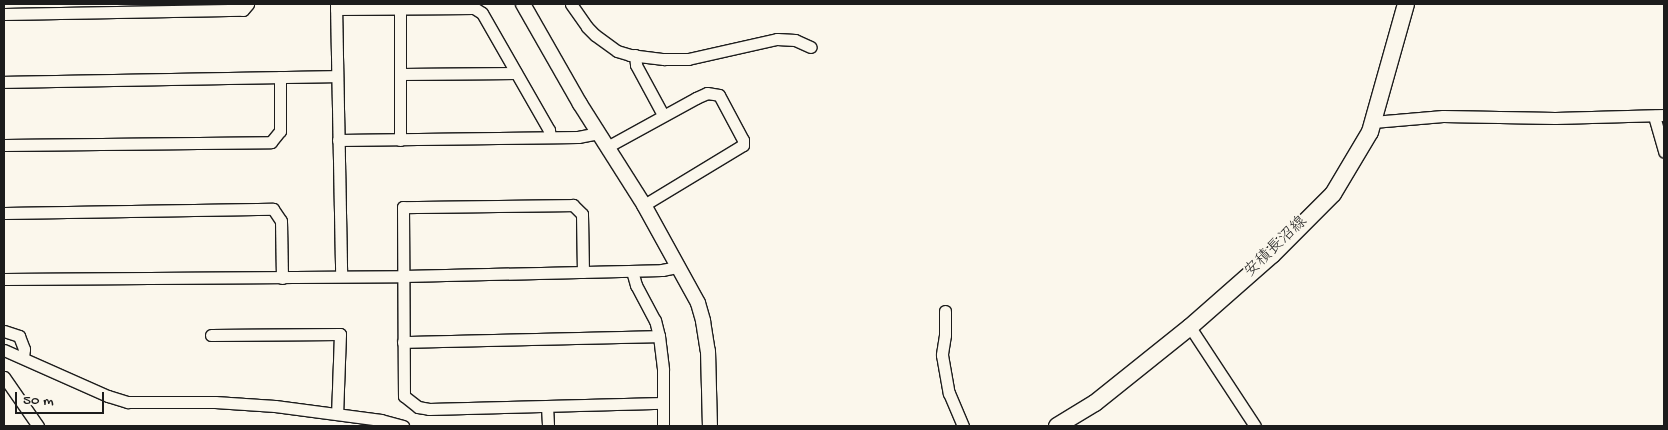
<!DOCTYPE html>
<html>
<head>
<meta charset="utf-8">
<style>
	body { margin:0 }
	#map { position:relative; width:1668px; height:430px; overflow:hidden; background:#fbf7ec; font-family:"Gochi Hand","Klee One",sans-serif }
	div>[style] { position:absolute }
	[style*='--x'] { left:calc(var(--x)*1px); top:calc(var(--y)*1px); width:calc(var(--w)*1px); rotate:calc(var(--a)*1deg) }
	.roads { filter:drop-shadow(1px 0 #1c1c1c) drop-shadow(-1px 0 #1c1c1c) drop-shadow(0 1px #1c1c1c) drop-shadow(0 -1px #1c1c1c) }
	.minor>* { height:11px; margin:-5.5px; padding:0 5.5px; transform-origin:5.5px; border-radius:5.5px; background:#fbf7ec }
	.tertiary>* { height:14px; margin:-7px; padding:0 7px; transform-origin:7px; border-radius:7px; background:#fbf7ec }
	.secondary>* { height:16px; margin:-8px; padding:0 8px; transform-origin:8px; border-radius:8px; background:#fbf7ec }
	span { translate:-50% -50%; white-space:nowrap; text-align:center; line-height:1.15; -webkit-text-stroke:4px #fbf7ec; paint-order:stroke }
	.street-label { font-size:16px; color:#1c1c1c }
	.frame { position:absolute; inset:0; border:5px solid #1c1c1c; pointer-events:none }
	.scale { position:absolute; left:15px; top:392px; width:89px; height:22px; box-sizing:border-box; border:2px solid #1c1c1c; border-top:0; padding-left:6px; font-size:15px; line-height:18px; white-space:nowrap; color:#1c1c1c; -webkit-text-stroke:4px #fbf7ec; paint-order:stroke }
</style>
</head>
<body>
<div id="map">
	<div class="roads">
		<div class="minor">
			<i style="--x:336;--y:4;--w:272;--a:88.9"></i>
			<i style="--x:400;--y:4;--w:136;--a:90"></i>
			<i style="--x:571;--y:4;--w:28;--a:55"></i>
			<i style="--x:587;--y:27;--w:11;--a:45"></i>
			<i style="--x:595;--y:35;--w:27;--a:36"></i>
			<i style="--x:617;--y:51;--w:14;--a:17"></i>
			<i style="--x:630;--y:55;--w:34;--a:7"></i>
			<i style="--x:664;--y:59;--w:24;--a:0"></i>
			<i style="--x:688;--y:59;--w:91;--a:-12.7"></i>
			<i style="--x:777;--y:39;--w:18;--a:3"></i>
			<i style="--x:795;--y:40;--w:17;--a:24"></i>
			<i style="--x:336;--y:9;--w:138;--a:-0.4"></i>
			<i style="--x:474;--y:8;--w:9;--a:32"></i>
			<i style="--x:482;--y:13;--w:135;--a:60.2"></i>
			<i style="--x:549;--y:130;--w:7;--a:82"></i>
			<i style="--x:4;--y:14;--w:239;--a:-1"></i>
			<i style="--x:243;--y:10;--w:8;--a:-50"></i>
			<i style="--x:635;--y:55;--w:10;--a:84"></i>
			<i style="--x:636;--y:65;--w:57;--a:61.6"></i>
			<i style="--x:401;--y:74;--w:115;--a:-0.5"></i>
			<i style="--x:4;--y:82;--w:333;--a:-1"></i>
			<i style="--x:1654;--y:116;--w:37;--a:74"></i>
			<i style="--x:1373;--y:122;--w:70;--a:-4.9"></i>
			<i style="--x:1443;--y:116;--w:112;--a:1"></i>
			<i style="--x:1555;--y:118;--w:109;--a:-1.6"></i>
			<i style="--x:338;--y:140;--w:240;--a:-0.7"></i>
			<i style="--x:578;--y:137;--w:21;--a:-11"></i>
			<i style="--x:4;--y:145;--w:267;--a:-0.6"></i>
			<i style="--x:271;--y:142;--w:14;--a:-51"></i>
			<i style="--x:280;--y:131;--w:54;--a:-90"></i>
			<i style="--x:607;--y:147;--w:102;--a:-28.8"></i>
			<i style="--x:696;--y:98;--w:12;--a:-24"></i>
			<i style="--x:707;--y:93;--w:12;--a:9"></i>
			<i style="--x:719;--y:95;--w:51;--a:61.9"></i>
			<i style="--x:743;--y:140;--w:5;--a:90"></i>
			<i style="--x:743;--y:145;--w:116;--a:148.8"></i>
			<i style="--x:4;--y:213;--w:269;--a:-0.9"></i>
			<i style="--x:273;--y:209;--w:14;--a:56"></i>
			<i style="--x:281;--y:221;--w:57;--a:89"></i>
			<i style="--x:632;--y:271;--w:15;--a:74"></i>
			<i style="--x:636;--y:285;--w:40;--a:62"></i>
			<i style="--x:655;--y:320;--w:16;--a:76"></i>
			<i style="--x:659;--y:336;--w:34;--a:83"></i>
			<i style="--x:663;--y:370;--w:56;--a:90"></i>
			<i style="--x:583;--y:272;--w:58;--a:-91"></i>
			<i style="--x:582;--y:214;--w:13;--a:-135"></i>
			<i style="--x:573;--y:205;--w:170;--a:179.3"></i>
			<i style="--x:403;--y:207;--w:189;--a:89.7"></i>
			<i style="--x:404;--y:396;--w:18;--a:38"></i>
			<i style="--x:418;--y:407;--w:11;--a:10"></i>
			<i style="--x:429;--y:409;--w:234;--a:-1.5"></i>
			<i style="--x:4;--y:279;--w:399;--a:-0.4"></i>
			<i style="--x:403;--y:276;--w:259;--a:-1.3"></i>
			<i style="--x:662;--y:270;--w:16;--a:-11"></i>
			<i style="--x:945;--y:311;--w:24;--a:90"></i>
			<i style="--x:945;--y:335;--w:20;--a:99"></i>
			<i style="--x:942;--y:355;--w:39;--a:80"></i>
			<i style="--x:949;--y:393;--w:36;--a:67"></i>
			<i style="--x:1190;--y:327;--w:118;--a:56.7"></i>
			<i style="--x:4;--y:331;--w:16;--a:18"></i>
			<i style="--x:19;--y:336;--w:14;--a:69"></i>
			<i style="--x:24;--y:349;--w:8;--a:97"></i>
			<i style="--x:211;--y:335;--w:129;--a:-0.4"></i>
			<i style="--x:340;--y:334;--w:80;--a:92.1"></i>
			<i style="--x:403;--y:342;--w:256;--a:-1.3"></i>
			<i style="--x:4;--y:350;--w:114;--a:23.9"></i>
			<i style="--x:108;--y:396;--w:21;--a:17"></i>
			<i style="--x:128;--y:402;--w:87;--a:0"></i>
			<i style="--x:215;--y:402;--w:60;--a:3.8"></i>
			<i style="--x:275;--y:406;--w:107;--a:7.5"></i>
			<i style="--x:381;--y:420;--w:23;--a:15"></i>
			<i style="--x:4;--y:377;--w:60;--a:55.2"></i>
			<i style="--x:547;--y:406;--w:20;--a:87"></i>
		</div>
		<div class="tertiary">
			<i style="--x:523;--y:4;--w:115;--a:60.3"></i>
			<i style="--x:580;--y:104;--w:120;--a:57.6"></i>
			<i style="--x:644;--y:205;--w:112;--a:61.1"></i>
			<i style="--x:698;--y:303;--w:19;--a:74"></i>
			<i style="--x:703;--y:321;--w:30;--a:81"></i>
			<i style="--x:708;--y:351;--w:75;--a:88.5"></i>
		</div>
		<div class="secondary">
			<i style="--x:1057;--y:426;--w:44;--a:-31.2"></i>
			<i style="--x:1095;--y:403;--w:122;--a:-38.7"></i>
			<i style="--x:1190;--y:327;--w:109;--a:-41.3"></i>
			<i style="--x:1272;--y:255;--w:86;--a:-45"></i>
			<i style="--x:1333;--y:194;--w:72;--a:-59.2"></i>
			<i style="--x:1370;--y:132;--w:133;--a:-74.3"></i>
		</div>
	</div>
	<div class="street-label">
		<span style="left:1277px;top:248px;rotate:-44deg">安積長沼線</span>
	</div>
	<div class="frame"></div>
	<div class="scale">50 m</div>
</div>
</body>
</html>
